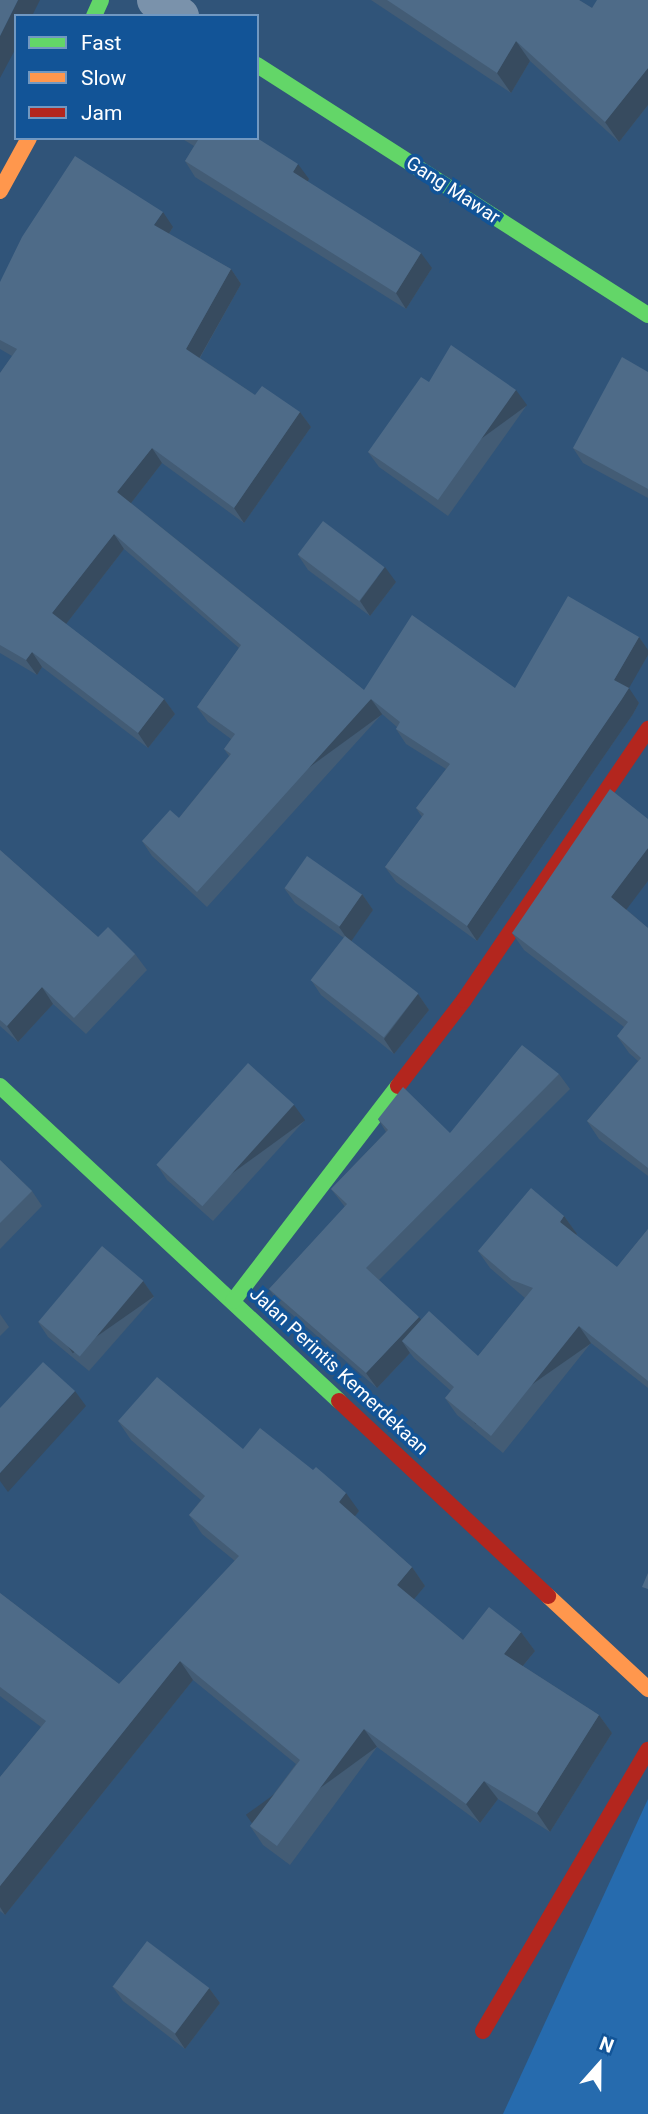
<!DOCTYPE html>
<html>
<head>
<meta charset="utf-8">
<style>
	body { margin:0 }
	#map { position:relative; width:648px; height:2114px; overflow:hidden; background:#305479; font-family:Roboto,sans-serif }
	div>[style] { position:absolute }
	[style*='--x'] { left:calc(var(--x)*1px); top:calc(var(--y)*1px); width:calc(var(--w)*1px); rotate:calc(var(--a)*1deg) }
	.green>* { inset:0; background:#266bae }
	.street>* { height:38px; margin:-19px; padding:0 19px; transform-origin:19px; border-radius:19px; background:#7a92ab }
	.fast>* { height:16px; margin:-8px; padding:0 8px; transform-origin:8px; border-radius:8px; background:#63d668 }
	.slow>* { height:16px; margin:-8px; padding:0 8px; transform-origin:8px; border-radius:8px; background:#ff974d }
	.jam>* { height:16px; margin:-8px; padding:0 8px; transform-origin:8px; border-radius:8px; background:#b3261e }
	.wall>* { inset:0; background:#435c75 }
	.shaded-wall>* { inset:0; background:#374b5f; transform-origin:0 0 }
	.building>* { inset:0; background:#4e6b88; transform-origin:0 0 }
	span { translate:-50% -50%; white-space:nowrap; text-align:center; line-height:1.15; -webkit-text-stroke:7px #125497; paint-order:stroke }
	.street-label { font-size:19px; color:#fff }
	.legend { position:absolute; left:14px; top:14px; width:245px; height:126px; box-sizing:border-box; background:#125497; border:2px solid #7198c1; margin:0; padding:9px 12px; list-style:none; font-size:21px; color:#fff }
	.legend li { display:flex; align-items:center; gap:14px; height:35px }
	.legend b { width:35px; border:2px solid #7198c1 }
	.north { position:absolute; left:564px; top:2030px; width:70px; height:70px; -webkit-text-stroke:5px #125497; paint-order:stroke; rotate:21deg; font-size:19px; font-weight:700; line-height:28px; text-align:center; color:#fff }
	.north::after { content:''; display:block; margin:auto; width:24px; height:32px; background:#fff; clip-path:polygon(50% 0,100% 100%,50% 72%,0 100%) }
</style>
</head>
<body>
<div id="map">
	<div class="green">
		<i style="clip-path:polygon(648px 1799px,648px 2114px,503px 2114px)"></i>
	</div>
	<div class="street">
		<i style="--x:156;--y:0;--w:29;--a:34"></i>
	</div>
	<div class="fast">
		<i style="--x:94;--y:16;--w:17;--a:-66"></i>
		<i style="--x:257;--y:65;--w:464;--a:32.6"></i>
		<i style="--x:0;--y:1086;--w:463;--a:42.9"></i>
		<i style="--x:233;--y:1301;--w:271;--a:-52.5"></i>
	</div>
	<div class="slow">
		<i style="--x:0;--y:191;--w:60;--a:-61.3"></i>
		<i style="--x:548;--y:1596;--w:137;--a:42.9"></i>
	</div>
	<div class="jam">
		<i style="--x:398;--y:1086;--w:108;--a:-52.5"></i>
		<i style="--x:464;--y:1000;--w:328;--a:-55.8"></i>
		<i style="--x:339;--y:1401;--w:286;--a:43"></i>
		<i style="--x:483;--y:2031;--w:326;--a:-59.6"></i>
	</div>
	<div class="wall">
		<i style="clip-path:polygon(371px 0,579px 0,592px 8px,648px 0,648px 105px,619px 142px,530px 61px,511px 93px)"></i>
		<i style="clip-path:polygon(181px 138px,257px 138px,309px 179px,307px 181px,432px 268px,406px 309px,195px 177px,185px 161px,194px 146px)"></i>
		<i style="clip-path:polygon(173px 227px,169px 234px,231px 269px,241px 284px,200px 358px,255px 395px,300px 412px,311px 427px,244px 523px,162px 463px,131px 503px,364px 690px,515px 688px,639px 637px,648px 650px,648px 655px,628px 688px,639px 703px,633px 714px,477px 941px,396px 882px,385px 867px,422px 817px,416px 808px,446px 769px,406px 744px,396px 729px,397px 727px,382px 714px,207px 907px,152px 856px,142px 841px,179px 818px,229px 756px,224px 749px,231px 739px,208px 722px,197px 707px,239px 648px,124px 549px,66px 624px,164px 699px,175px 714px,148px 748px,42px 667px,37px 675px,0 653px,0 373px,12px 356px,0 349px,0 282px)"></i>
		<i style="clip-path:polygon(648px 372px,648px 498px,583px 463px,573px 448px)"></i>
		<i style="clip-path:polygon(429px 382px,527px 405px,448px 516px,379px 467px,368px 452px)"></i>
		<i style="clip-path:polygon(298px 555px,396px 582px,370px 616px,308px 570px)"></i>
		<i style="clip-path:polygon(648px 819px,648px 881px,626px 909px,648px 928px,648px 1176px,599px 1139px,587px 1121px,638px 1061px,629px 1053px,617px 1036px,624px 1027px,524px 950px,512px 933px)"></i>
		<i style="clip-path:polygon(0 850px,98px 937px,135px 954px,147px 970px,86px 1034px,53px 1004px,18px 1042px,0 1026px)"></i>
		<i style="clip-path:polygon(284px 888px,362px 894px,373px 910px,351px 941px,418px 994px,429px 1010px,394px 1054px,321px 995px,311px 980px,344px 938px,295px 903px)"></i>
		<i style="clip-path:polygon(559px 1074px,570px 1089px,379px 1280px,421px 1320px,478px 1356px,525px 1298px,490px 1268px,478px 1251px,564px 1216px,577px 1234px,575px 1235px,617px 1267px,648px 1229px,648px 1388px,591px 1343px,503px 1453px,457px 1415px,445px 1398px,451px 1391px,414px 1358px,410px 1353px,377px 1388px,280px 1304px,269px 1289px,345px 1207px,331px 1189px,386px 1132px,378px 1119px,450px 1133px)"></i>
		<i style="clip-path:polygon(305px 1120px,213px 1221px,167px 1180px,157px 1165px)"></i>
		<i style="clip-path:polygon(0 1160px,32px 1191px,42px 1206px,0 1249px)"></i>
		<i style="clip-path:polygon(143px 1281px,154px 1297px,89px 1371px,48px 1337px,38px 1322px)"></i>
		<i style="clip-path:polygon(0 1314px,9px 1327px,0 1336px)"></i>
		<i style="clip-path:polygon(118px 1421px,243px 1449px,359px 1511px,355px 1516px,412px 1567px,425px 1586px,414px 1599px,463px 1640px,521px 1632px,535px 1651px,523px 1666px,599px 1715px,612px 1733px,550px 1832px,498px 1799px,480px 1823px,377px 1747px,290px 1865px,263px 1845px,250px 1826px,296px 1764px,193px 1680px,5px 1915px,0 1911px,0 1777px,41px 1727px,0 1696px,0 1593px,119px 1684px,235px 1561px,202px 1534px,189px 1515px,201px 1500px,131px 1440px)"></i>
		<i style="clip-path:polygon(112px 1986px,209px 1988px,220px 2003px,185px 2049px,123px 2001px)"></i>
	</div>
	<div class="shaded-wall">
		<i style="clip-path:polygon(18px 0,40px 0,32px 16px,16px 16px,16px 48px,0 78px,0 36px)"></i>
		<i style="clip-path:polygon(516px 41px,530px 61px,511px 93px,497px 73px)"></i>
		<i style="clip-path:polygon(648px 68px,648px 105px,619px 142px,605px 122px)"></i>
		<i style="clip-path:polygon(298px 164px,309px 179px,304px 188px,293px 172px)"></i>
		<i style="clip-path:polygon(163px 212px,173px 227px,165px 240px,154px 225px)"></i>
		<i style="clip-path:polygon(421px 253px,432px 268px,406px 309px,396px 293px)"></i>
		<i style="clip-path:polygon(231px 269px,241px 284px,196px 364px,186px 349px)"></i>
		<i style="left:516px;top:390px;width:19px;height:135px;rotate:54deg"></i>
		<i style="clip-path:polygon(300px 412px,311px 427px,244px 523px,234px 508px)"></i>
		<i style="clip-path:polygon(152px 448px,162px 463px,128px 507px,117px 492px)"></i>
		<i style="clip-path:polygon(114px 534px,124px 549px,63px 628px,52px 613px)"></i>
		<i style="clip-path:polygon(385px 567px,396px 582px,370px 616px,360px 601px)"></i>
		<i style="clip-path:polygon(639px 637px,648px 650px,648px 655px,625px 695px,614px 680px)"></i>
		<i style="clip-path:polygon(32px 652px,42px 667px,37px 675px,26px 660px)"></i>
		<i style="clip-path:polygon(629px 688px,639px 703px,633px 714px,477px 941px,467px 926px)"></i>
		<i style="clip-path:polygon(164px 699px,175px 714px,148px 748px,138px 733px)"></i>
		<i style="left:371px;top:699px;width:19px;height:260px;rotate:54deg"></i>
		<i style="clip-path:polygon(648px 848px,648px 881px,623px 914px,611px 897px)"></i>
		<i style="clip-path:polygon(362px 894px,373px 910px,350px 943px,339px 927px)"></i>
		<i style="clip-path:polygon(42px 987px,53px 1004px,18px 1042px,7px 1026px)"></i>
		<i style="clip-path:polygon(418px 994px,429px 1010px,394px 1054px,384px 1039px)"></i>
		<i style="left:294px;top:1105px;width:19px;height:136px;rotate:54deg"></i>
		<i style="clip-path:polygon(564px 1216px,577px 1234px,572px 1239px,560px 1222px)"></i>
		<i style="left:143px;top:1281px;width:19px;height:99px;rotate:55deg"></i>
		<i style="clip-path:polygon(419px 1317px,430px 1332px,402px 1341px,410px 1353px,377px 1388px,366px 1373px)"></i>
		<i style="left:579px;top:1326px;width:21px;height:141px;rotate:55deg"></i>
		<i style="clip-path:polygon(75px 1391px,86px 1406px,8px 1492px,0 1481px,0 1473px)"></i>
		<i style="clip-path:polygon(346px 1493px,359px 1511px,352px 1520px,339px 1502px)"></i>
		<i style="clip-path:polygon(412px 1567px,425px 1586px,410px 1604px,397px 1585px)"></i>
		<i style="clip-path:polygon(521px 1632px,535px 1651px,517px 1673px,504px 1654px)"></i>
		<i style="clip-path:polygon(180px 1661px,193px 1680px,5px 1915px,0 1907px,0 1886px)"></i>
		<i style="clip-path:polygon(599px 1715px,612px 1733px,550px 1832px,537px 1813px)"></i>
		<i style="left:364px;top:1729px;width:22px;height:146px;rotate:54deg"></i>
		<i style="clip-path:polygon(484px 1781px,498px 1799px,480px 1823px,466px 1804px)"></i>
		<i style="clip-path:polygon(209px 1988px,220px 2003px,185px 2049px,175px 2034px)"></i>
	</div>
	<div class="building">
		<i style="clip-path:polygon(0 0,18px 0,0 36px)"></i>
		<i style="clip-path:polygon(387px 0,579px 0,592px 8px,597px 0,648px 0,648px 68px,605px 122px,516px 41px,497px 73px)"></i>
		<i style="clip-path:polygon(195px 138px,257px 138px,298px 164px,293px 172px,421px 253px,396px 293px,185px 161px,198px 140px)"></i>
		<i style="clip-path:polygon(75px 156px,163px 212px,154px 225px,231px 269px,186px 349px,255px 395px,262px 386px,300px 412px,234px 508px,152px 448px,117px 492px,364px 690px,412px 615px,515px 688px,568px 596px,639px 637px,614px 680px,629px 688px,622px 699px,467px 926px,385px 867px,424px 814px,416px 808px,450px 764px,396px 729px,400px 722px,371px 699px,197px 892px,142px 841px,170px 810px,179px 818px,231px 754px,224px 749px,235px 734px,197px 707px,241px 645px,114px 534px,52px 613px,164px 699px,138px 733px,32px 652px,26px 660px,0 645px,0 373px,17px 349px,0 340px,0 282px,22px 237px)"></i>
		<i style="clip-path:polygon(451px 345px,516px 390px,438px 500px,368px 452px,421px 377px,429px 382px)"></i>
		<i style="clip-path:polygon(622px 357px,648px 372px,648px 489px,573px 448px)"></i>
		<i style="left:323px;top:521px;width:77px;height:42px;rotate:37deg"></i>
		<i style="clip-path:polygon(610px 789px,648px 819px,648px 848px,611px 897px,648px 928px,648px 1168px,587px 1121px,641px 1058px,617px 1036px,628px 1022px,512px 933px)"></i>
		<i style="clip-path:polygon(0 850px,98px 937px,108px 927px,135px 954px,74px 1018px,42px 987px,7px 1026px,0 1020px)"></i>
		<i style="left:307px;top:856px;width:67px;height:39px;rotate:35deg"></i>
		<i style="left:345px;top:936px;width:93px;height:56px;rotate:38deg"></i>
		<i style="clip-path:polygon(522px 1045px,559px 1074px,366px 1268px,419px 1317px,366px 1373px,269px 1289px,347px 1204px,331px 1189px,388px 1130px,378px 1119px,403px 1087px,450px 1133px)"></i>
		<i style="left:248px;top:1063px;width:62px;height:137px;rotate:42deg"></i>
		<i style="clip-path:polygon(0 1160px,32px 1191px,0 1223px)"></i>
		<i style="clip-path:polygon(531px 1188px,564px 1216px,560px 1222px,617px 1267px,648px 1229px,648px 1381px,579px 1326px,491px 1436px,445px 1398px,454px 1387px,402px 1341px,429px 1311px,478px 1356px,533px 1288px,512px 1280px,478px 1251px)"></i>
		<i style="left:102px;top:1246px;width:54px;height:99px;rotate:40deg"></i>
		<i style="clip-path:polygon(43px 1362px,75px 1391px,0 1473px,0 1408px)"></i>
		<i style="clip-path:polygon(157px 1377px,243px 1449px,260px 1428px,313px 1470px,316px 1467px,346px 1493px,339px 1502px,412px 1567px,397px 1585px,463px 1640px,489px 1607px,521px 1632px,504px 1654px,599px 1715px,537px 1813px,484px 1781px,466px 1804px,364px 1729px,277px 1846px,250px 1826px,300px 1760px,180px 1661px,0 1886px,0 1777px,46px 1721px,0 1687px,0 1593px,119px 1684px,239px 1556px,189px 1515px,205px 1496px,118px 1421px)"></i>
		<i style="clip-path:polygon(648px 1573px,648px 1589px,642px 1587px)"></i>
		<i style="left:147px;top:1941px;width:78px;height:57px;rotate:37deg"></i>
	</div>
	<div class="street-label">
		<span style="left:453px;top:190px;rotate:33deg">Gang Mawar</span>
		<span style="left:339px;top:1371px;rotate:43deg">Jalan Perintis Kemerdekaan</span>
	</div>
	<ul class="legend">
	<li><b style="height:9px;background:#63d668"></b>Fast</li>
	<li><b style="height:9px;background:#ff974d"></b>Slow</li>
	<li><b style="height:9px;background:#b3261e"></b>Jam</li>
	</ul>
	<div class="north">N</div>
</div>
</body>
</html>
